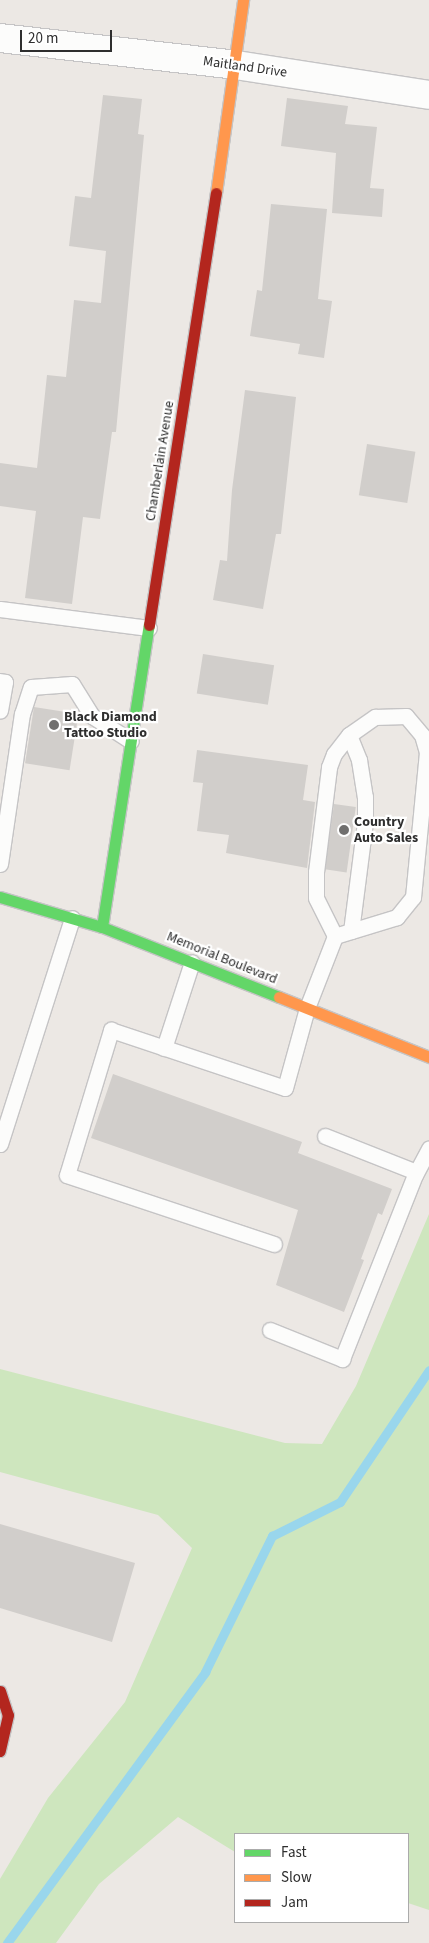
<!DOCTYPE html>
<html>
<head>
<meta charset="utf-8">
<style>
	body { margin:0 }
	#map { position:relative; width:429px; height:1943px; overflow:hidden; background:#ece8e4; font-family:"Source Sans 3",sans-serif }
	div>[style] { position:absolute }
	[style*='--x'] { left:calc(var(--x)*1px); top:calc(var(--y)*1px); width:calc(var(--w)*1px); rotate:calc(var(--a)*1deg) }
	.green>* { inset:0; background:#cee6be }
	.stream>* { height:9px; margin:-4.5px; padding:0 4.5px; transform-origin:4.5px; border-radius:4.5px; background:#99d6ec }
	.building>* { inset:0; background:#d1cecb; transform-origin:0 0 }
	.roads { filter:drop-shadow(1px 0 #c5c4c5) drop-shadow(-1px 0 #c5c4c5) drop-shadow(0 1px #c5c4c5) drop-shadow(0 -1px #c5c4c5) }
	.lane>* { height:15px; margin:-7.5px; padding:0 7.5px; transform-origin:7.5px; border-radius:7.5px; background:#fcfcfb }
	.street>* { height:28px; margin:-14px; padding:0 14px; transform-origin:14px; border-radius:14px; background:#fcfcfb }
	.fast>* { height:11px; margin:-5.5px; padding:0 5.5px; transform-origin:5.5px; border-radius:5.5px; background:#63d668 }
	.slow>* { height:11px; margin:-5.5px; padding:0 5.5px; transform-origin:5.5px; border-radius:5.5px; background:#ff974d }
	.jam>* { height:11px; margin:-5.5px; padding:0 5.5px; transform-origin:5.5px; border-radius:5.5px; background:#b3261e }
	.dots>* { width:14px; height:14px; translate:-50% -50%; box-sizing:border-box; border:2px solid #fff; border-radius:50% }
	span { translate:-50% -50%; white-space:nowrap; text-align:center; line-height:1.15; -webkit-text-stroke:4.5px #fff; paint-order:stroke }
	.street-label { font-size:14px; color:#2e2e2e }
	.poi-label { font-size:14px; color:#2e2e2e; font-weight:700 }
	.left { translate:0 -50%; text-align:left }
	.legend { position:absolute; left:234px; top:1833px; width:175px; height:90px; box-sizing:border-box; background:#fff; border:1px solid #ababab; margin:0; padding:6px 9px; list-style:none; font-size:15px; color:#2e2e2e }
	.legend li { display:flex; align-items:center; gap:10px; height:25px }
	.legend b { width:25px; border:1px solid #ababab }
	.scale { position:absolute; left:20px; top:30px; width:92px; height:22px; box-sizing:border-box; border:2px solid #2e2e2e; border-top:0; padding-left:6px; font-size:15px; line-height:18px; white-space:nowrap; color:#2e2e2e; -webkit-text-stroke:4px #fff; paint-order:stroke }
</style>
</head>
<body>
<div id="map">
	<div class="green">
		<i style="clip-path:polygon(429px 1214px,429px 1910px,408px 1903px,408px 1834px,235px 1834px,235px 1852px,178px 1817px,99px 1884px,56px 1943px,0 1943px,0 1879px,48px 1798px,125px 1702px,192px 1548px,158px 1515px,0 1472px,0 1369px,285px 1443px,322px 1444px,356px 1386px)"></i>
	</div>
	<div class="stream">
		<i style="--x:7;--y:1943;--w:336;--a:-53.8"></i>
		<i style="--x:205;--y:1672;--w:152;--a:-63.8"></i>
		<i style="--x:272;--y:1536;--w:76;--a:-26.6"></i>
		<i style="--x:340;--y:1502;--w:159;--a:-56"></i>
	</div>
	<div class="building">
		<i style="clip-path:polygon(103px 95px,142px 99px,138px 134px,144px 135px,116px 432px,112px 432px,100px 519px,83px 517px,72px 604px,25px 598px,36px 511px,0 506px,0 463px,37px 468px,47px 375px,66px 377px,74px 300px,101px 303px,106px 251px,69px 246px,75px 196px,91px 198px)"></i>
		<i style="clip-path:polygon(287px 98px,348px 106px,345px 124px,377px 127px,370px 188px,384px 189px,382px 217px,332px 213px,336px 153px,281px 146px)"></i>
		<i style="clip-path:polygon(271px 204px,327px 209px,318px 299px,332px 301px,324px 358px,298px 354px,300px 344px,250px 336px,257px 290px,262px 291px)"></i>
		<i style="clip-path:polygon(245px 390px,296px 397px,281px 534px,276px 534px,263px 609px,213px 600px,220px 560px,227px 561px,232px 490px)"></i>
		<i style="left:367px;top:444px;width:49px;height:52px;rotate:9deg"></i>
		<i style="left:203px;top:654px;width:72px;height:40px;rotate:9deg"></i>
		<i style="left:34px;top:707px;width:45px;height:57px;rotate:9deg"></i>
		<i style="clip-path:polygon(197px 750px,308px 765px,303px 800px,315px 802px,307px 868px,226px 853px,229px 835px,197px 831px,203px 783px,193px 782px)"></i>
		<i style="left:334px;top:804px;width:22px;height:66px;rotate:8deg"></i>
		<i style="clip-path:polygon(113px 1074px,302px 1142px,298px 1153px,392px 1189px,382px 1215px,378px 1213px,361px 1259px,364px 1260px,344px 1312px,276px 1285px,298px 1210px,91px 1138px)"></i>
		<i style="clip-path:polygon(0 1524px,135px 1563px,112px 1642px,0 1608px)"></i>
	</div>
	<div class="roads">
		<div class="lane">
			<i style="--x:0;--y:609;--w:150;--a:7.3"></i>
			<i style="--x:0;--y:681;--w:5;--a:11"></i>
			<i style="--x:5;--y:682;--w:29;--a:100"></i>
			<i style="--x:406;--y:716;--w:25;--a:50"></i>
			<i style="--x:422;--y:735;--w:18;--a:74"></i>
			<i style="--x:427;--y:752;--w:146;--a:95.5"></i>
			<i style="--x:413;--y:897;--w:26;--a:129"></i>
			<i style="--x:397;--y:917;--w:65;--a:163"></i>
			<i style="--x:335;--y:936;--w:42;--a:-116.6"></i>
			<i style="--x:316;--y:898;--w:26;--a:-90"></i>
			<i style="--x:316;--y:872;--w:106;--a:-82.9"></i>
			<i style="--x:329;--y:767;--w:14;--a:-69"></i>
			<i style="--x:334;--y:754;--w:24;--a:-52"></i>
			<i style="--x:349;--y:735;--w:32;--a:-35"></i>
			<i style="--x:375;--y:717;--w:31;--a:-2"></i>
			<i style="--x:349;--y:735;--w:27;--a:68"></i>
			<i style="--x:359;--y:760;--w:37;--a:81"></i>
			<i style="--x:365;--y:797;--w:25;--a:90"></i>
			<i style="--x:365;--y:822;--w:110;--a:97.3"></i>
			<i style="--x:0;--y:864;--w:152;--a:-81.7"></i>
			<i style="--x:22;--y:714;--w:28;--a:-72"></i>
			<i style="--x:31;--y:687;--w:41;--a:-4.2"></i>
			<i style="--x:72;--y:684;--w:38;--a:58"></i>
			<i style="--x:92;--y:716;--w:46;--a:32.7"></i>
			<i style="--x:164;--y:1048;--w:90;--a:-72"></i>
			<i style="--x:325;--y:1136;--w:98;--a:21.6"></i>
			<i style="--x:0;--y:1144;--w:237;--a:-72.3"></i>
			<i style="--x:274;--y:1244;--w:218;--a:-161.6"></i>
			<i style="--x:67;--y:1175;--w:152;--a:-73.1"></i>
			<i style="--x:111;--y:1030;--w:183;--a:18.4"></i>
			<i style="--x:285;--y:1088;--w:83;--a:-74.6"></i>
			<i style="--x:307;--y:1008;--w:77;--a:-68.7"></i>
			<i style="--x:270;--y:1330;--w:78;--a:21.9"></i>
			<i style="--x:342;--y:1359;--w:198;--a:-68.4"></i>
			<i style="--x:415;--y:1175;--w:30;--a:-62"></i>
		</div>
		<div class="street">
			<i style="--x:0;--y:38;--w:238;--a:6.5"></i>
			<i style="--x:236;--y:65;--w:195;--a:8.8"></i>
		</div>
		<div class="fast">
			<i style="--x:0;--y:897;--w:106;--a:16.4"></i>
			<i style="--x:102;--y:927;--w:190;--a:21.6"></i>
			<i style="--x:102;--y:927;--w:306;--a:-81.2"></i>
		</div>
		<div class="slow">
			<i style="--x:216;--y:193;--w:195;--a:-82"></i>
			<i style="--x:279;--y:997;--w:162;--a:21.8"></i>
		</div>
		<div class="jam">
			<i style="--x:149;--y:625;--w:437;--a:-81.2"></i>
			<i style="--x:0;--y:1691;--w:25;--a:72"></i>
			<i style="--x:8;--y:1715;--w:37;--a:103"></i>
		</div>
	</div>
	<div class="dots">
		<i style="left:54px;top:725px;background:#706f6e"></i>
		<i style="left:344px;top:830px;background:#706f6e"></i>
	</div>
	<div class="street-label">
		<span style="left:245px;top:67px;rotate:8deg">Maitland Drive</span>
		<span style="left:160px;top:461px;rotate:-81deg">Chamberlain Avenue</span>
		<span style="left:222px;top:958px;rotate:22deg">Memorial Boulevard</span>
	</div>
	<div class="poi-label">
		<span class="left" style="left:64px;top:725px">Black Diamond<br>Tattoo Studio</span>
		<span class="left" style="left:354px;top:830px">Country<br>Auto Sales</span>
	</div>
	<ul class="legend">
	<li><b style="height:6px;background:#63d668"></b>Fast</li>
	<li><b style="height:6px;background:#ff974d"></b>Slow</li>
	<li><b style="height:6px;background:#b3261e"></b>Jam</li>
	</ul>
	<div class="scale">20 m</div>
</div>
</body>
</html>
